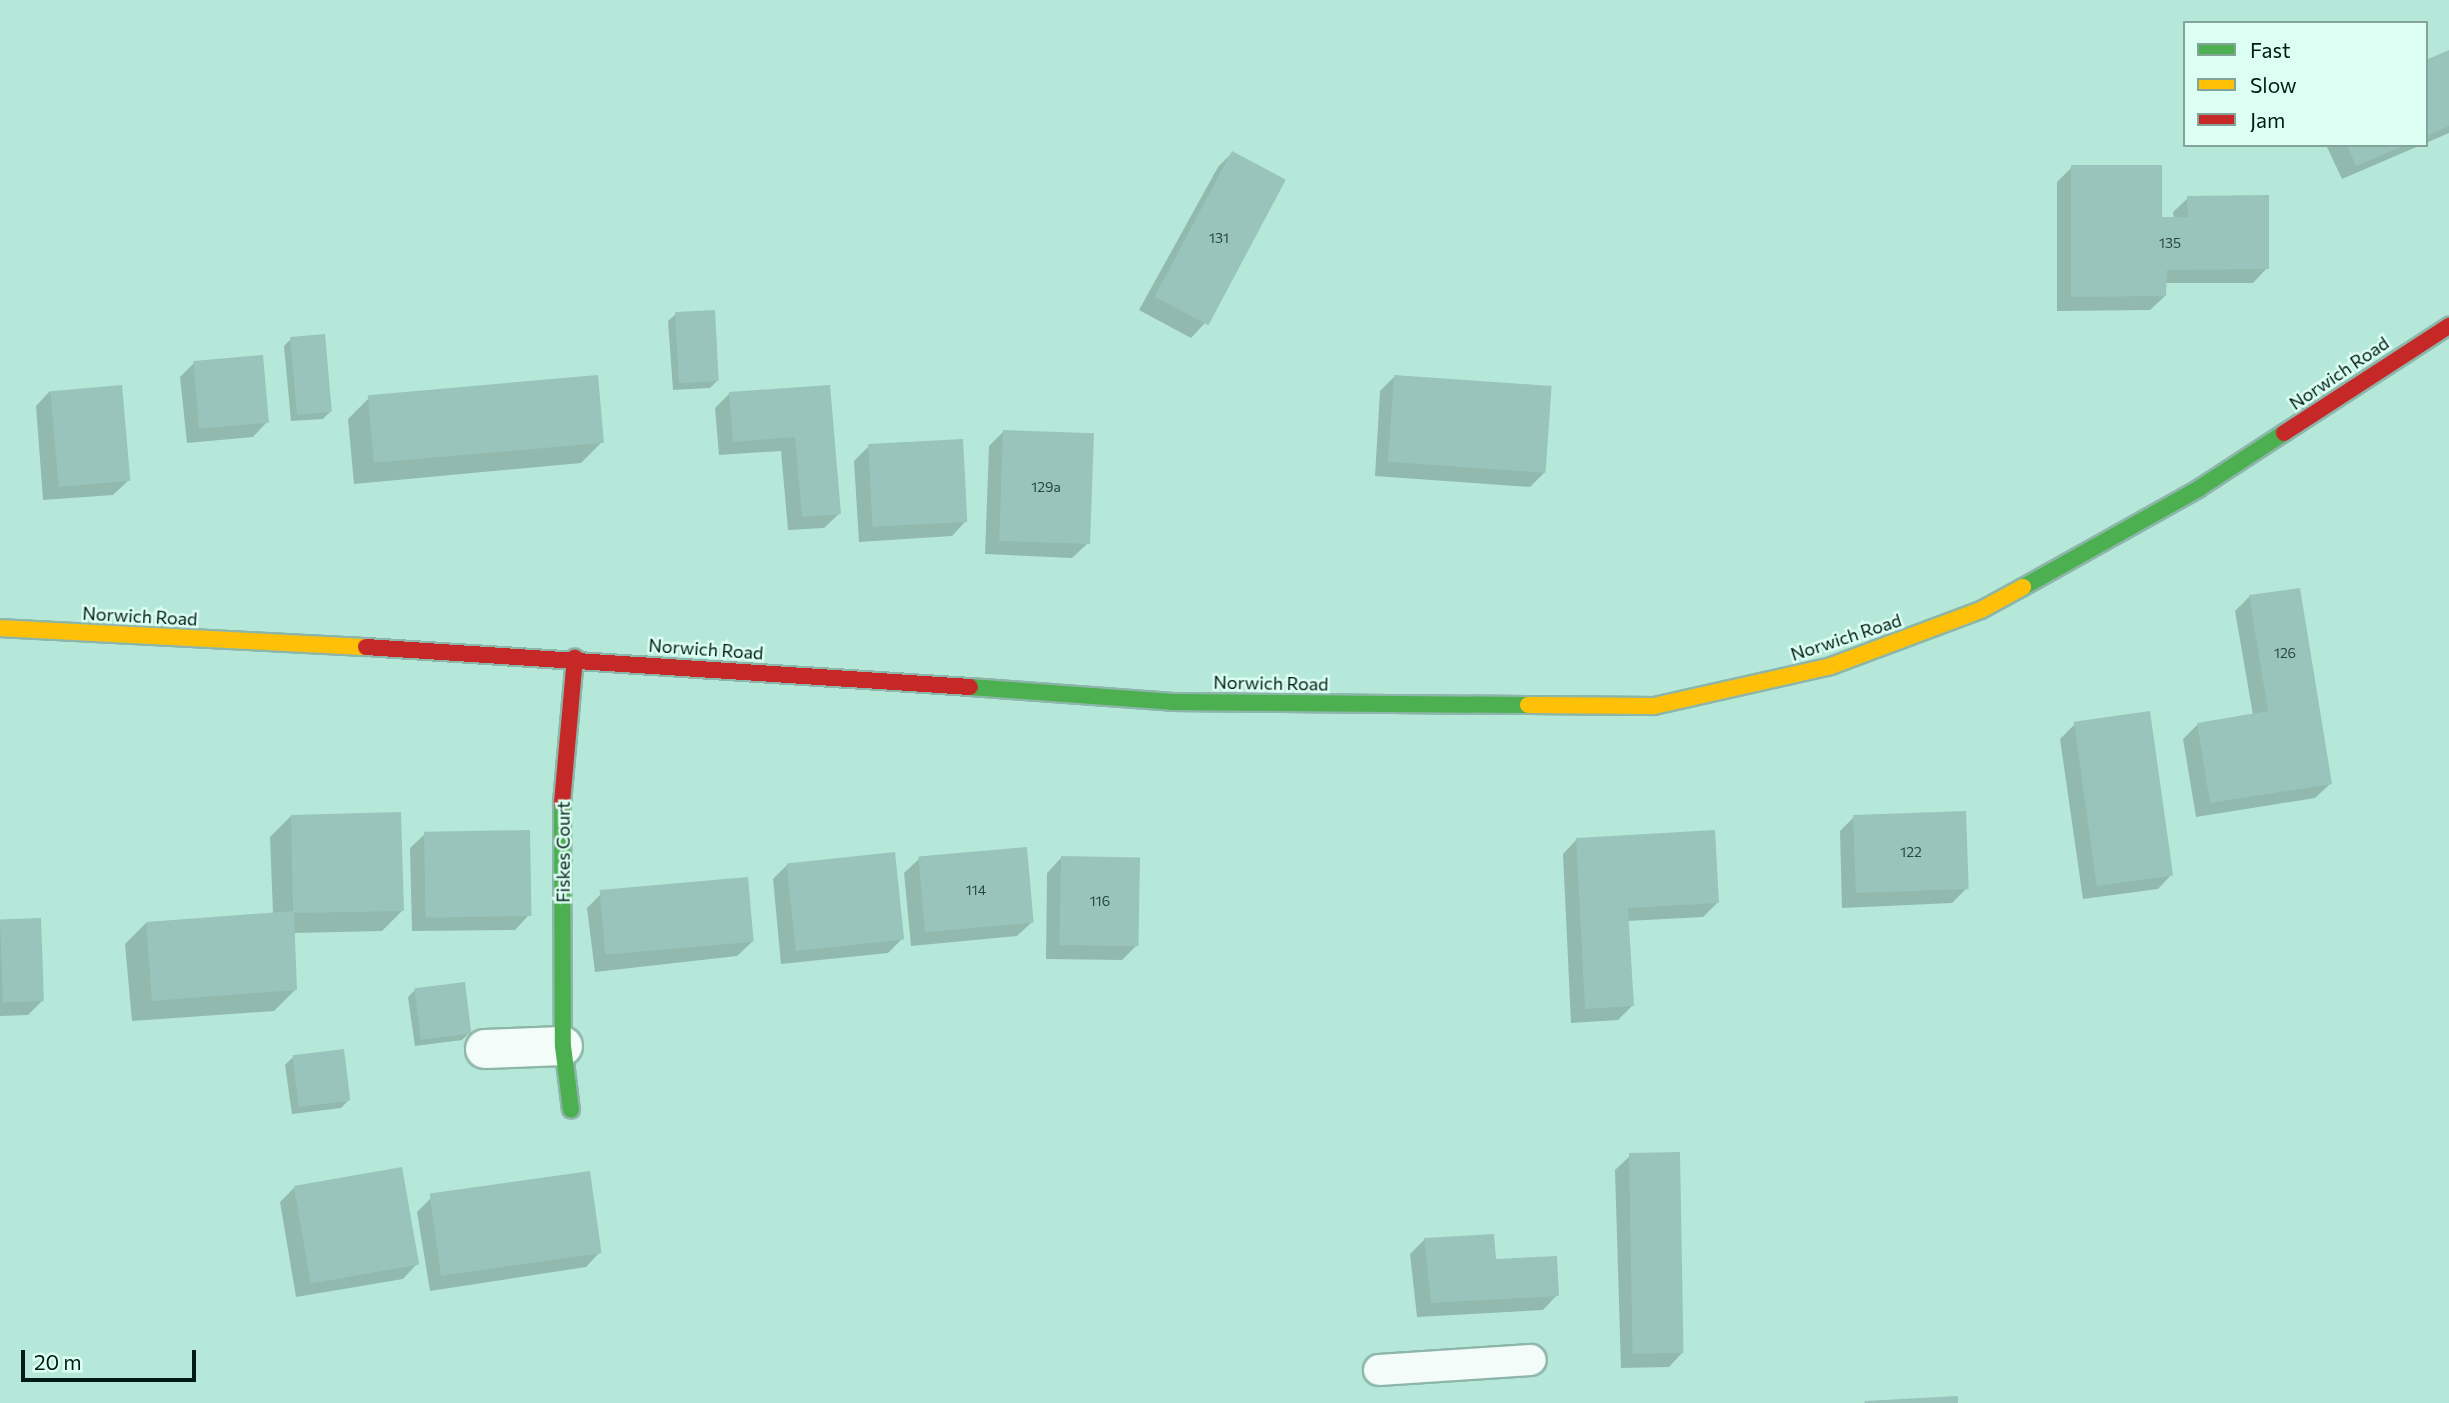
<!DOCTYPE html>
<html>
<head>
<meta charset="utf-8">
<style>
	body { margin:0 }
	#map { position:relative; width:2449px; height:1403px; overflow:hidden; background:#b6e8d9; font-family:Commissioner,sans-serif }
	div>[style] { position:absolute }
	[style*='--x'] { left:calc(var(--x)*1px); top:calc(var(--y)*1px); width:calc(var(--w)*1px); rotate:calc(var(--a)*1deg) }
	.shadow>* { inset:0; background:#0003 }
	.building>* { inset:0; background:#99c4bc; transform-origin:0 0 }
	.roads { filter:drop-shadow(2px 0 #8db6aa) drop-shadow(-2px 0 #8db6aa) drop-shadow(0 2px #8db6aa) drop-shadow(0 -2px #8db6aa) }
	.lane>* { height:30px; margin:-15px; padding:0 15px; transform-origin:15px; border-radius:15px; background:#f4fcf9 }
	.street>* { height:38px; margin:-19px; padding:0 19px; transform-origin:19px; border-radius:19px; background:#f4fcf9 }
	.fast>* { height:16px; margin:-8px; padding:0 8px; transform-origin:8px; border-radius:8px; background:#4caf50 }
	.slow>* { height:16px; margin:-8px; padding:0 8px; transform-origin:8px; border-radius:8px; background:#ffc107 }
	.jam>* { height:16px; margin:-8px; padding:0 8px; transform-origin:8px; border-radius:8px; background:#c62828 }
	span { translate:-50% -50%; white-space:nowrap; text-align:center; line-height:1.15; -webkit-text-stroke:5px #dcfff3; paint-order:stroke }
	.number-label { font-size:14px; color:#26453e }
	.number-label span { -webkit-text-stroke-width:0 }
	.street-label { font-size:18px; color:#001b14 }
	.legend { position:absolute; left:2183px; top:21px; width:245px; height:126px; box-sizing:border-box; background:#dcfff3; border:2px solid #84a49a; margin:0; padding:9px 12px; list-style:none; font-size:21px; color:#001b14 }
	.legend li { display:flex; align-items:center; gap:14px; height:35px }
	.legend b { width:35px; border:2px solid #84a49a }
	.scale { position:absolute; left:21px; top:1350px; width:175px; height:32px; box-sizing:border-box; border:4px solid #001b14; border-top:0; padding-left:9px; font-size:21px; line-height:24px; white-space:nowrap; color:#001b14; -webkit-text-stroke:5px #dcfff3; paint-order:stroke }
</style>
</head>
<body>
<div id="map">
	<div class="shadow">
		<i style="clip-path:polygon(2449px 52px,2449px 133px,2426px 143px,2426px 62px)"></i>
		<i style="clip-path:polygon(2326px 145px,2421px 145px,2342px 179px)"></i>
		<i style="clip-path:polygon(1232px 153px,1205px 323px,1191px 338px,1139px 310px,1218px 167px)"></i>
		<i style="clip-path:polygon(2072px 167px,2160px 219px,2174px 219px,2173px 212px,2188px 198px,2267px 268px,2253px 283px,2165px 283px,2165px 296px,2150px 310px,2057px 311px,2057px 182px)"></i>
		<i style="clip-path:polygon(676px 314px,717px 381px,710px 388px,673px 390px,668px 321px)"></i>
		<i style="clip-path:polygon(291px 339px,330px 412px,323px 419px,291px 421px,284px 346px)"></i>
		<i style="clip-path:polygon(194px 363px,267px 422px,253px 437px,187px 443px,180px 377px)"></i>
		<i style="clip-path:polygon(1395px 376px,1545px 472px,1530px 487px,1375px 476px,1380px 391px)"></i>
		<i style="clip-path:polygon(828px 387px,839px 514px,824px 528px,788px 530px,781px 451px,719px 455px,715px 408px,730px 393px)"></i>
		<i style="clip-path:polygon(50px 391px,128px 481px,113px 495px,43px 500px,36px 406px)"></i>
		<i style="clip-path:polygon(369px 398px,602px 442px,581px 463px,354px 484px,348px 419px)"></i>
		<i style="clip-path:polygon(1004px 431px,1087px 544px,1072px 558px,985px 554px,989px 446px)"></i>
		<i style="clip-path:polygon(868px 447px,966px 521px,952px 536px,859px 542px,854px 461px)"></i>
		<i style="clip-path:polygon(2250px 596px,2330px 784px,2315px 798px,2196px 817px,2183px 739px,2197px 725px,2253px 715px,2235px 611px)"></i>
		<i style="clip-path:polygon(2075px 724px,2172px 874px,2158px 889px,2083px 899px,2060px 739px)"></i>
		<i style="clip-path:polygon(291px 816px,403px 910px,382px 931px,293px 933px,295px 990px,274px 1011px,132px 1021px,125px 944px,146px 923px,273px 914px,270px 837px)"></i>
		<i style="clip-path:polygon(1854px 817px,1967px 888px,1952px 903px,1842px 908px,1840px 831px)"></i>
		<i style="clip-path:polygon(425px 834px,529px 915px,515px 930px,412px 931px,410px 848px)"></i>
		<i style="clip-path:polygon(1577px 839px,1717px 903px,1703px 917px,1627px 921px,1632px 1006px,1618px 1020px,1571px 1023px,1563px 854px)"></i>
		<i style="clip-path:polygon(1061px 858px,1137px 945px,1122px 960px,1046px 959px,1047px 873px)"></i>
		<i style="clip-path:polygon(919px 859px,1032px 922px,1017px 936px,911px 946px,904px 873px)"></i>
		<i style="clip-path:polygon(788px 864px,902px 939px,888px 953px,781px 964px,773px 879px)"></i>
		<i style="clip-path:polygon(601px 894px,752px 942px,737px 956px,595px 972px,587px 908px)"></i>
		<i style="clip-path:polygon(0 921px,42px 1001px,28px 1015px,0 1016px)"></i>
		<i style="clip-path:polygon(415px 990px,469px 1033px,462px 1040px,415px 1046px,408px 997px)"></i>
		<i style="clip-path:polygon(292px 1058px,348px 1101px,341px 1108px,292px 1114px,285px 1065px)"></i>
		<i style="clip-path:polygon(1630px 1156px,1683px 1352px,1669px 1367px,1621px 1368px,1615px 1170px)"></i>
		<i style="clip-path:polygon(294px 1188px,417px 1264px,403px 1279px,296px 1297px,280px 1202px)"></i>
		<i style="clip-path:polygon(431px 1198px,600px 1252px,586px 1267px,430px 1291px,417px 1212px)"></i>
		<i style="clip-path:polygon(1425px 1239px,1494px 1261px,1557px 1295px,1543px 1310px,1417px 1317px,1410px 1254px)"></i>
	</div>
	<div class="building">
		<i style="clip-path:polygon(2449px 50px,2449px 126px,2426px 136px,2426px 60px)"></i>
		<i style="clip-path:polygon(2347px 145px,2405px 145px,2356px 166px)"></i>
		<i style="left:1232px;top:151px;width:61px;height:165px;rotate:28deg"></i>
		<i style="clip-path:polygon(2071px 165px,2162px 165px,2162px 217px,2188px 217px,2187px 196px,2269px 195px,2269px 269px,2167px 270px,2166px 296px,2071px 297px)"></i>
		<i style="left:715px;top:310px;width:71px;height:40px;rotate:87deg"></i>
		<i style="left:325px;top:334px;width:78px;height:35px;rotate:85deg"></i>
		<i style="left:263px;top:355px;width:68px;height:70px;rotate:85deg"></i>
		<i style="left:598px;top:375px;width:68px;height:231px;rotate:85deg"></i>
		<i style="left:1394px;top:375px;width:158px;height:87px;rotate:4deg"></i>
		<i style="left:122px;top:385px;width:96px;height:72px;rotate:85deg"></i>
		<i style="clip-path:polygon(830px 385px,841px 514px,802px 517px,795px 437px,733px 442px,729px 392px)"></i>
		<i style="left:1003px;top:430px;width:91px;height:111px;rotate:2deg"></i>
		<i style="left:963px;top:439px;width:83px;height:95px;rotate:87deg"></i>
		<i style="clip-path:polygon(2300px 588px,2332px 784px,2210px 803px,2197px 723px,2268px 711px,2249px 595px)"></i>
		<i style="left:2150px;top:711px;width:166px;height:77px;rotate:82deg"></i>
		<i style="left:1966px;top:811px;width:78px;height:113px;rotate:88deg"></i>
		<i style="clip-path:polygon(401px 812px,404px 911px,294px 913px,297px 990px,152px 1001px,146px 922px,293px 911px,291px 815px)"></i>
		<i style="left:530px;top:830px;width:86px;height:106px;rotate:89deg"></i>
		<i style="clip-path:polygon(1715px 830px,1719px 903px,1628px 908px,1634px 1006px,1585px 1009px,1576px 838px)"></i>
		<i style="left:1027px;top:847px;width:76px;height:109px;rotate:85deg"></i>
		<i style="left:895px;top:852px;width:88px;height:109px;rotate:84deg"></i>
		<i style="left:1061px;top:856px;width:79px;height:89px;rotate:1deg"></i>
		<i style="left:748px;top:877px;width:65px;height:149px;rotate:85deg"></i>
		<i style="left:41px;top:918px;width:83px;height:41px;rotate:88deg"></i>
		<i style="left:465px;top:982px;width:52px;height:51px;rotate:83deg"></i>
		<i style="left:344px;top:1049px;width:52px;height:52px;rotate:83deg"></i>
		<i style="left:1680px;top:1152px;width:201px;height:51px;rotate:89deg"></i>
		<i style="left:402px;top:1167px;width:99px;height:110px;rotate:80deg"></i>
		<i style="left:590px;top:1171px;width:83px;height:162px;rotate:82deg"></i>
		<i style="clip-path:polygon(1494px 1234px,1496px 1259px,1557px 1256px,1559px 1296px,1431px 1303px,1424px 1238px)"></i>
		<i style="clip-path:polygon(1958px 1396px,1958px 1403px,1865px 1403px,1864px 1401px)"></i>
	</div>
	<div class="roads">
		<div class="lane">
			<i style="--x:1379;--y:1370;--w:152;--a:-3.8"></i>
		</div>
		<div class="street">
			<i style="--x:485;--y:1049;--w:78;--a:-2.2"></i>
		</div>
		<div class="fast">
			<i style="--x:2023;--y:587;--w:201;--a:-29.2"></i>
			<i style="--x:2198;--y:489;--w:103;--a:-33.1"></i>
			<i style="--x:970;--y:687;--w:203;--a:4.2"></i>
			<i style="--x:1172;--y:702;--w:356;--a:0.5"></i>
			<i style="--x:562;--y:803;--w:243;--a:89.8"></i>
			<i style="--x:563;--y:1046;--w:64;--a:82.9"></i>
		</div>
		<div class="slow">
			<i style="--x:0;--y:628;--w:366;--a:3"></i>
			<i style="--x:1528;--y:705;--w:126;--a:0.5"></i>
			<i style="--x:1654;--y:706;--w:181;--a:-12.7"></i>
			<i style="--x:1831;--y:666;--w:160;--a:-20.5"></i>
			<i style="--x:1981;--y:610;--w:48;--a:-28.7"></i>
		</div>
		<div class="jam">
			<i style="--x:2284;--y:433;--w:197;--a:-33"></i>
			<i style="--x:366;--y:647;--w:605;--a:3.79"></i>
			<i style="--x:562;--y:803;--w:146;--a:-84.9"></i>
		</div>
	</div>
	<div class="number-label">
		<span style="left:1219px;top:238px">131</span>
		<span style="left:2170px;top:243px">135</span>
		<span style="left:1046px;top:487px">129a</span>
		<span style="left:2285px;top:653px">126</span>
		<span style="left:1911px;top:852px">122</span>
		<span style="left:976px;top:890px">114</span>
		<span style="left:1100px;top:901px">116</span>
	</div>
	<div class="street-label">
		<span style="left:2339px;top:373px;rotate:-34deg">Norwich Road</span>
		<span style="left:140px;top:616px;rotate:3deg">Norwich Road</span>
		<span style="left:1846px;top:637px;rotate:-18deg">Norwich Road</span>
		<span style="left:706px;top:649px;rotate:4deg">Norwich Road</span>
		<span style="left:1271px;top:683px;rotate:1deg">Norwich Road</span>
		<span style="left:563px;top:852px;rotate:-90deg">Fiskes Court</span>
	</div>
	<ul class="legend">
	<li><b style="height:9px;background:#4caf50"></b>Fast</li>
	<li><b style="height:9px;background:#ffc107"></b>Slow</li>
	<li><b style="height:9px;background:#c62828"></b>Jam</li>
	</ul>
	<div class="scale">20 m</div>
</div>
</body>
</html>
